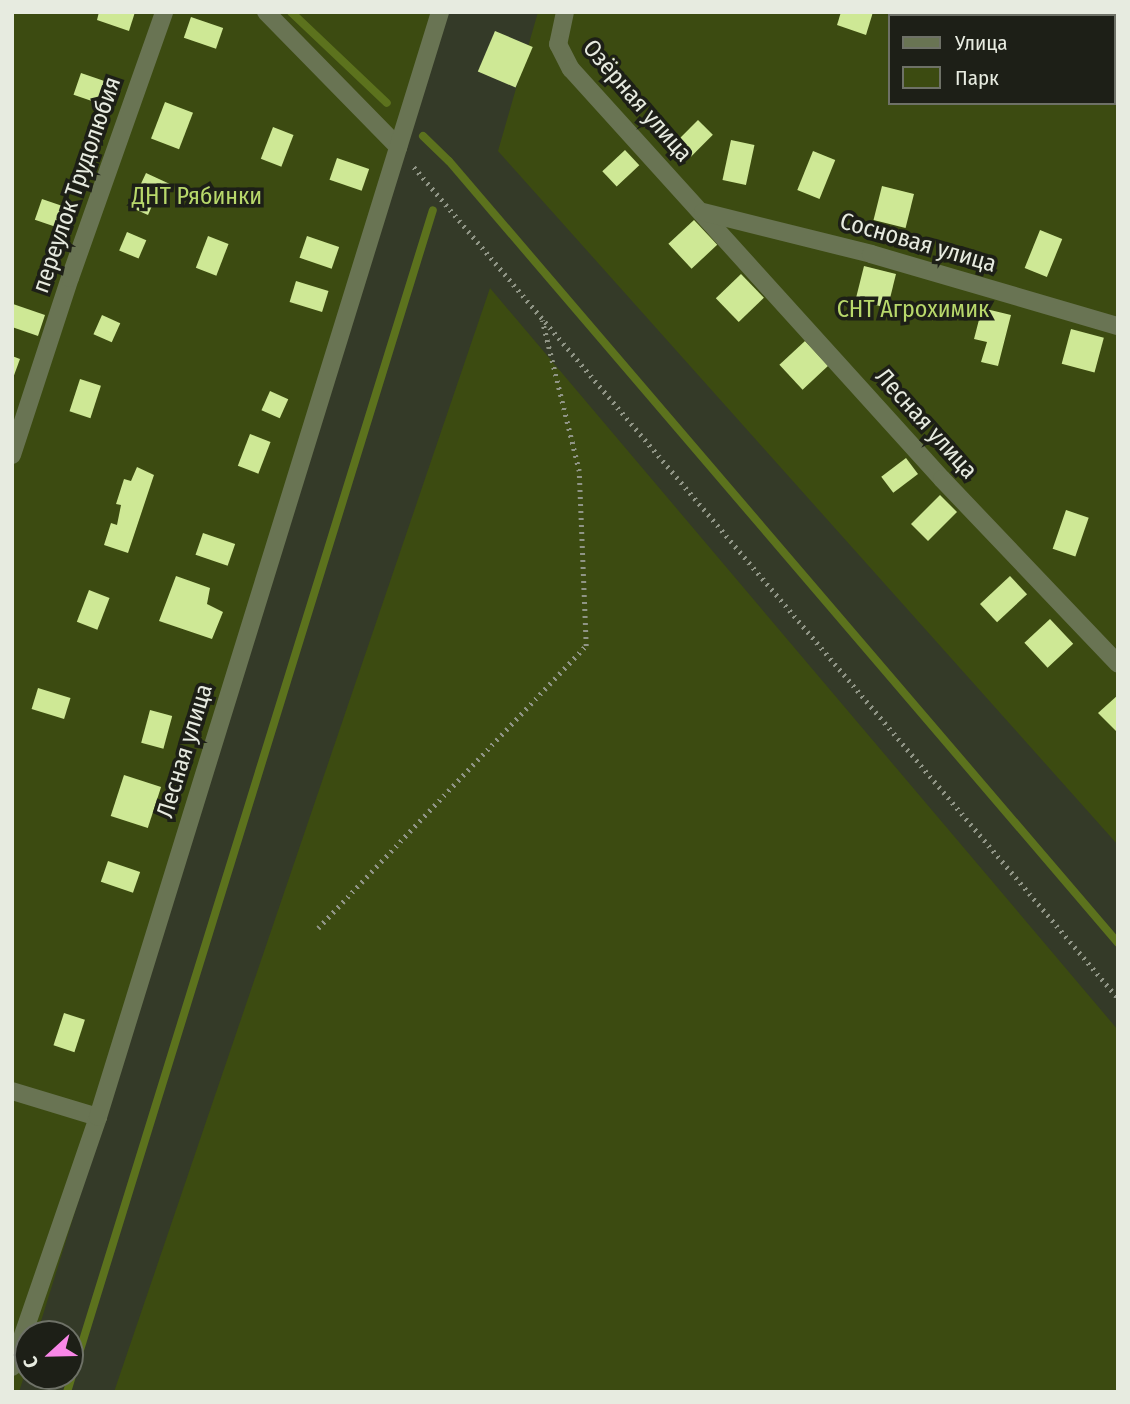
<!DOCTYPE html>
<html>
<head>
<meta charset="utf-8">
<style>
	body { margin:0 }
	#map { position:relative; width:1130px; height:1404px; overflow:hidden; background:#343a28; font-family:"Fira Sans Condensed",sans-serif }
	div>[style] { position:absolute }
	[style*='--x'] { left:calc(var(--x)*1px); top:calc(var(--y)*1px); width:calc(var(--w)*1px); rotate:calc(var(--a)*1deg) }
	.green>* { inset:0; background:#3c4b11 }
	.stream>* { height:8px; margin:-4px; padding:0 4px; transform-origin:4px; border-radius:4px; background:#5c721d }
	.building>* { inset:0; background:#cee895; transform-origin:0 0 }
	.path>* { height:4.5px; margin-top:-2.25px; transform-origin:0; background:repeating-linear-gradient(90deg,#909586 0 2px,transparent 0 7px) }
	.minor>* { height:18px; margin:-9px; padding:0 9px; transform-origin:9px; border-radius:9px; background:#697453 }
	span { translate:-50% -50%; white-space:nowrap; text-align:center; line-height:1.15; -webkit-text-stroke:7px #1d1f17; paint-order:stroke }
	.street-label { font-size:24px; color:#e7ebe0 }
	.park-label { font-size:24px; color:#b8d86b }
	.frame { position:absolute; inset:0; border:14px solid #e7ebe0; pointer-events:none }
	.legend { position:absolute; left:888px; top:14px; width:228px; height:91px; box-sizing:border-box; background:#1d1f17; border:2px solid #6e7167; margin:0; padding:9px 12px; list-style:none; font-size:21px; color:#e7ebe0 }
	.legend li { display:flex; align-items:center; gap:14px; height:35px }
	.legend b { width:35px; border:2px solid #6e7167 }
	.north { position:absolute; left:14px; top:1320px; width:70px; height:70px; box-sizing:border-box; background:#1d1f17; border:2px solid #6e7167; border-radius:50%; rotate:248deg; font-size:19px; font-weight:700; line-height:28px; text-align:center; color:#e7ebe0 }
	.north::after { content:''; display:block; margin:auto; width:24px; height:32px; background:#f987e8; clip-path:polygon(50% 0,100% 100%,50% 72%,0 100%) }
</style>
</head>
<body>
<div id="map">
	<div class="green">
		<i style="clip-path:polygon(12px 12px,448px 12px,37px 1334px,28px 1334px,28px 1364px,19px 1392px,12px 1392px)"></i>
		<i style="clip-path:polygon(evenodd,538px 12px,1118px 12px,1118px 845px,498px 151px,538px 12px,890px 16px,1114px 16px,1114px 103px,890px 103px,890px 16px)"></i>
		<i style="clip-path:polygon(490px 288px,1118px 1030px,1118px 1392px,114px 1392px)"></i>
	</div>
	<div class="stream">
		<i style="--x:291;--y:12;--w:132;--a:43.5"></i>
		<i style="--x:423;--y:136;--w:36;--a:44"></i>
		<i style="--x:449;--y:161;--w:1029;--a:49.45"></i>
		<i style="--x:67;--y:1392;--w:1237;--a:-72.8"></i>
	</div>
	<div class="building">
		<i style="clip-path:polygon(99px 12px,135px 12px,129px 31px,97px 20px)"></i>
		<i style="clip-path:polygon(841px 12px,873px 12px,866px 35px,837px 25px)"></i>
		<i style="left:191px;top:17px;width:34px;height:22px;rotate:19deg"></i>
		<i style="left:495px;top:31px;width:41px;height:44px;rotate:23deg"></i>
		<i style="left:81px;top:73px;width:34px;height:23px;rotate:19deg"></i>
		<i style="left:165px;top:102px;width:30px;height:39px;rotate:21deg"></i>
		<i style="left:698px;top:120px;width:21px;height:31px;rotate:45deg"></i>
		<i style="left:273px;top:127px;width:22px;height:34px;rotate:21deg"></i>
		<i style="left:731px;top:140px;width:24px;height:41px;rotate:12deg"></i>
		<i style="left:625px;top:150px;width:21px;height:31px;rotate:47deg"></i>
		<i style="left:813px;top:151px;width:24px;height:42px;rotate:22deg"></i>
		<i style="left:337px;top:158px;width:34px;height:23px;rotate:19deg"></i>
		<i style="clip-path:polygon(146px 173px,172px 185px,164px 203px,155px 199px,148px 215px,130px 207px)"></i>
		<i style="left:882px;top:186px;width:33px;height:35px;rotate:14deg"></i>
		<i style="left:42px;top:199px;width:34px;height:22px;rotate:19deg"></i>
		<i style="left:694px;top:220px;width:34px;height:35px;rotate:47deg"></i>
		<i style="left:1040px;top:230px;width:24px;height:41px;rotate:22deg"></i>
		<i style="left:127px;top:232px;width:21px;height:20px;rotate:23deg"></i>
		<i style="left:208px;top:236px;width:22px;height:34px;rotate:21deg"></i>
		<i style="left:307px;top:236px;width:34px;height:23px;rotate:19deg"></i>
		<i style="left:864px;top:266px;width:33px;height:35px;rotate:14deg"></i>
		<i style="left:741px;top:274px;width:33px;height:35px;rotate:46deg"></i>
		<i style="left:296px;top:281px;width:34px;height:22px;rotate:17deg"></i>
		<i style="clip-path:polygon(13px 304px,45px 315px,38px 336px,12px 327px)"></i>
		<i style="clip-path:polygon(982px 308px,1011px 315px,998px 366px,981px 362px,987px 342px,974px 339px)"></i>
		<i style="left:102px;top:315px;width:20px;height:21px;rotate:24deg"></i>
		<i style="left:1071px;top:329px;width:34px;height:36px;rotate:15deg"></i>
		<i style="left:805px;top:341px;width:34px;height:35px;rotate:47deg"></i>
		<i style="clip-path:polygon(12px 356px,20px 359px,13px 378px,12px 378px)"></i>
		<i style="left:80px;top:379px;width:22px;height:34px;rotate:18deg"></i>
		<i style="left:270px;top:391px;width:20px;height:21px;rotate:24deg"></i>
		<i style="left:250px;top:434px;width:22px;height:34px;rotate:21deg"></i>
		<i style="left:906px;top:458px;width:20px;height:31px;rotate:53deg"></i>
		<i style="clip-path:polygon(137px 467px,154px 475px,128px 553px,104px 545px,111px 523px,117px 525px,121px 505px,116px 504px,124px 479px,131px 481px)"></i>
		<i style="left:940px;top:495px;width:24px;height:41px;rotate:45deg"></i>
		<i style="left:1066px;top:510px;width:24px;height:41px;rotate:19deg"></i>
		<i style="left:203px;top:533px;width:34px;height:23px;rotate:19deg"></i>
		<i style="clip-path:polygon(176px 576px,210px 588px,207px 604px,223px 612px,212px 639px,159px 621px)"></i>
		<i style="left:1010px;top:576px;width:25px;height:41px;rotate:47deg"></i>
		<i style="left:89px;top:590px;width:22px;height:34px;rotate:21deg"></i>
		<i style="left:1050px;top:619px;width:34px;height:35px;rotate:47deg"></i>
		<i style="left:38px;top:688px;width:34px;height:22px;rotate:17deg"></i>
		<i style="clip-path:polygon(1118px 695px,1118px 733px,1098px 713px)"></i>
		<i style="left:150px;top:710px;width:23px;height:34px;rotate:15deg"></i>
		<i style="left:124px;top:775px;width:39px;height:43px;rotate:18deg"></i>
		<i style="left:108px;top:861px;width:34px;height:22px;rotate:19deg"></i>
		<i style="left:64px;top:1013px;width:22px;height:34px;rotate:18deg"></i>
	</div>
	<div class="path">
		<i style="--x:414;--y:167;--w:1089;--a:49.73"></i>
		<i style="--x:318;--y:928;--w:389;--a:-46.5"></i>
		<i style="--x:586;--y:646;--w:175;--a:-92.3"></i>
		<i style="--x:579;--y:471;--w:155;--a:-103.8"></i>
	</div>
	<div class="minor">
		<i style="--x:266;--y:12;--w:189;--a:45.6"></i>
		<i style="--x:565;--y:12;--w:33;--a:102"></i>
		<i style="--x:558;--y:44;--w:28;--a:63"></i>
		<i style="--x:571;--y:69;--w:553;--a:47.86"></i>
		<i style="--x:942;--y:479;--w:255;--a:46.4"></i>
		<i style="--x:971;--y:12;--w:13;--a:18"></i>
		<i style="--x:1114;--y:54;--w:4;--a:14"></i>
		<i style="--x:703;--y:212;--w:173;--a:14"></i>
		<i style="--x:871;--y:254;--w:257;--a:16.3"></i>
		<i style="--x:12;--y:455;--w:186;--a:-71.9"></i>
		<i style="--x:70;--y:278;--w:282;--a:-70.5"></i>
		<i style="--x:12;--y:1091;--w:90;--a:16.8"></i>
		<i style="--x:12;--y:1367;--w:264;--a:-71"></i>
		<i style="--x:98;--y:1117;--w:1157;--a:-72.8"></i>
	</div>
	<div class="street-label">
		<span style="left:637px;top:101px;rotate:49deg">Озёрная улица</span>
		<span style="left:77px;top:185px;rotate:-71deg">переулок Трудолюбия</span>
		<span style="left:918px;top:243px;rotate:16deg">Сосновая улица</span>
		<span style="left:926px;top:424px;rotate:48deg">Лесная улица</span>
		<span style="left:185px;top:751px;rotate:-73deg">Лесная улица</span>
	</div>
	<div class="park-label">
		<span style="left:197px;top:197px">ДНТ Рябинки</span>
		<span style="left:913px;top:310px">СНТ Агрохимик</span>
	</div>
	<div class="frame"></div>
	<ul class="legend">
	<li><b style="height:9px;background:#697453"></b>Улица</li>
	<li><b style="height:19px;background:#3c4b11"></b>Парк</li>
	</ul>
	<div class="north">С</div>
</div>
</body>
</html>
